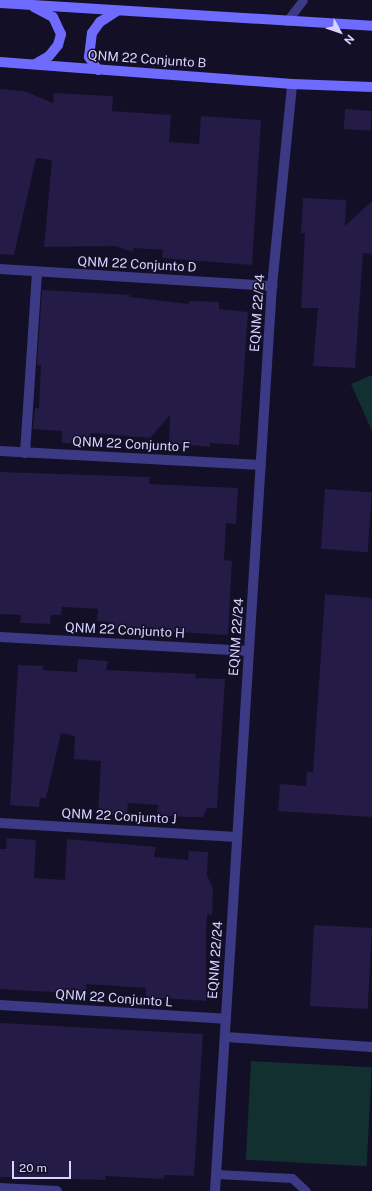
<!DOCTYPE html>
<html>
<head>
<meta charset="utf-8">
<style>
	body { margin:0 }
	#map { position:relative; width:372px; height:1191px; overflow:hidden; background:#130f26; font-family:"Public Sans",sans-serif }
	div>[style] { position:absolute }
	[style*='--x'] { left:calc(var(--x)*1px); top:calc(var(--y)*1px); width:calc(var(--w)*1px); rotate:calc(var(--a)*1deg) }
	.green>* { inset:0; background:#12302f; transform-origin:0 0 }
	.building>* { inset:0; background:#241b47; transform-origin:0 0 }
	.lane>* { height:9px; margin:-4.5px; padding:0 4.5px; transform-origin:4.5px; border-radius:4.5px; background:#3d3a85 }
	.street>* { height:10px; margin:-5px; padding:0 5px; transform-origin:5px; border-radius:5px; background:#3d3a85 }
	.secondary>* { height:10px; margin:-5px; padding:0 5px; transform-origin:5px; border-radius:5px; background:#6f6bff }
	span { translate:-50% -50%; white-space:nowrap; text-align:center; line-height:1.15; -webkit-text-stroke:3px #130f26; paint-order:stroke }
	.street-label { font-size:13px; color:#d9d4ff }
	.north { position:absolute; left:320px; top:12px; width:40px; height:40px; -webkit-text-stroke:3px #130f26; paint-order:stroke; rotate:130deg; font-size:11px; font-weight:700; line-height:16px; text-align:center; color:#d9d4ff }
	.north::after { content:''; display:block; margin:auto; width:14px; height:18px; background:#d9d4ff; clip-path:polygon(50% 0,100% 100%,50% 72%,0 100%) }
	.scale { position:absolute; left:12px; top:1161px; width:59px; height:18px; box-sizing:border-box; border:2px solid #d9d4ff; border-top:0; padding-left:5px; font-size:12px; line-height:14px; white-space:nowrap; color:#d9d4ff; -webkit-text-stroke:3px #130f26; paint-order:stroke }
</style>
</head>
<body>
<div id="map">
	<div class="green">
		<i style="clip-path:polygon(372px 375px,372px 431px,351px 384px)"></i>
		<i style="left:251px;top:1061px;width:121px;height:99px;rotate:3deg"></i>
	</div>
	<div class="building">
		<i style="clip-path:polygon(0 89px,24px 91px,53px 103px,54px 93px,113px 96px,112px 111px,171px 115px,169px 142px,199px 144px,201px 116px,261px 120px,252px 265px,162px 258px,163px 250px,134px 248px,133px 252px,115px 246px,44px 247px,52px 160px,36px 158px,14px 255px,0 254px)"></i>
		<i style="left:345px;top:109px;width:27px;height:20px;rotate:4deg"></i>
		<i style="clip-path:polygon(303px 198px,346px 200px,345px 226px,372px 201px,372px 254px,363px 253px,355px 368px,313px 366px,318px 308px,301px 308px,305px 233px,301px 233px)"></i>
		<i style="clip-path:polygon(42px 290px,130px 295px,129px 297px,189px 304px,189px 301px,219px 302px,219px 309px,248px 312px,239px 445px,210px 443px,210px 447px,169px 443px,170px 415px,150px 438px,91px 433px,92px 444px,62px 443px,62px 431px,33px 429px,35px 408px,39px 408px,41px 365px,37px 365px)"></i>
		<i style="clip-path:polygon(0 472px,150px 477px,149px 484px,238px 488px,236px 524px,226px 523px,224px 560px,232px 561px,228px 635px,110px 628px,110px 622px,97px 621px,98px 609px,62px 607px,61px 615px,51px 615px,50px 624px,20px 623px,21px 615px,0 614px)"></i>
		<i style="left:325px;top:489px;width:47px;height:60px;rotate:4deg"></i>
		<i style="clip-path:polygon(325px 594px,372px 598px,372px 817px,278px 811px,280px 784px,306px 786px,307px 772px,313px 772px)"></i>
		<i style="clip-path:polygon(78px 659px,108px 661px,106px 670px,196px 674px,195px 678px,225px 679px,217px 808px,207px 808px,203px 817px,187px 817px,157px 815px,158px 805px,128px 803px,127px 816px,98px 814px,101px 761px,74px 759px,75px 736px,61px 733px,46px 798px,40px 798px,39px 807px,10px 805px,18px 665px,43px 666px,43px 670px,77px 672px)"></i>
		<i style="clip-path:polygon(7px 838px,36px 840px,34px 878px,65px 880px,67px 839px,156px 847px,154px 857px,188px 860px,189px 851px,208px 852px,207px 875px,213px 889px,212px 915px,207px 914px,206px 933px,206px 1001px,146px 997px,146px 988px,86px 984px,87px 994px,0 989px,0 849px,6px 849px)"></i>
		<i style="left:314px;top:925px;width:58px;height:81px;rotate:3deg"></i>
		<i style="clip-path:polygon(0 1023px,203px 1034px,194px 1176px,165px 1175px,164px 1179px,105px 1176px,106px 1180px,0 1177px)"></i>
	</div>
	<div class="lane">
		<i style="--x:287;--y:21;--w:26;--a:-53"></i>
		<i style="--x:216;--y:1174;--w:76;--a:3"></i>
		<i style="--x:292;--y:1178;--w:19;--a:43"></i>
	</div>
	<div class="street">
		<i style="--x:0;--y:269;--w:273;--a:3.6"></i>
		<i style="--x:0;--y:451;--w:261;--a:3.1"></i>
		<i style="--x:25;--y:453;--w:181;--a:-86.2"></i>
		<i style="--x:0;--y:637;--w:249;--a:3.2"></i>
		<i style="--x:0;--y:823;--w:237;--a:3.4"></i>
		<i style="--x:0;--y:1005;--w:226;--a:3.5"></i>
		<i style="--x:225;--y:1037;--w:147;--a:3.9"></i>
		<i style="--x:0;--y:1188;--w:57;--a:3"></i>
		<i style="--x:215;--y:1191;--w:907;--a:-86.4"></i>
		<i style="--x:272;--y:286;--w:203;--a:-84.3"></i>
	</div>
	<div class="secondary">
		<i style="--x:0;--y:3;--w:373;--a:3.5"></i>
		<i style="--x:34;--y:7;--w:21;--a:28"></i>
		<i style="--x:53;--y:17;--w:19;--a:65"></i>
		<i style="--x:61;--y:34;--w:11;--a:105"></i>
		<i style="--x:58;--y:45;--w:14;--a:129"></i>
		<i style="--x:49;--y:56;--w:16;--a:150"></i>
		<i style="--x:0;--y:62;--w:293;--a:4.3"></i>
		<i style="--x:292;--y:84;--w:80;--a:2.1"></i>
		<i style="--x:98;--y:70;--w:16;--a:-125"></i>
		<i style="--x:89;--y:57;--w:24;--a:-83"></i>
		<i style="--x:92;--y:33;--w:14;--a:-54"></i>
		<i style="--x:100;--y:22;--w:20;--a:-33"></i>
	</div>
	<div class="street-label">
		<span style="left:147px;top:60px;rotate:4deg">QNM 22 Conjunto B</span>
		<span style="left:137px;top:265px;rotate:3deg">QNM 22 Conjunto D</span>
		<span style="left:258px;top:313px;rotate:-86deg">EQNM 22/24</span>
		<span style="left:131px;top:445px;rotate:3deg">QNM 22 Conjunto F</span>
		<span style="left:125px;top:631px;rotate:3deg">QNM 22 Conjunto H</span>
		<span style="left:237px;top:637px;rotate:-86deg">EQNM 22/24</span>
		<span style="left:119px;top:817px;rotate:3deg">QNM 22 Conjunto J</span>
		<span style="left:216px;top:960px;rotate:-86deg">EQNM 22/24</span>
		<span style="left:114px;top:999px;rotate:4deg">QNM 22 Conjunto L</span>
	</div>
	<div class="north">N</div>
	<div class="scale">20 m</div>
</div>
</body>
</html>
